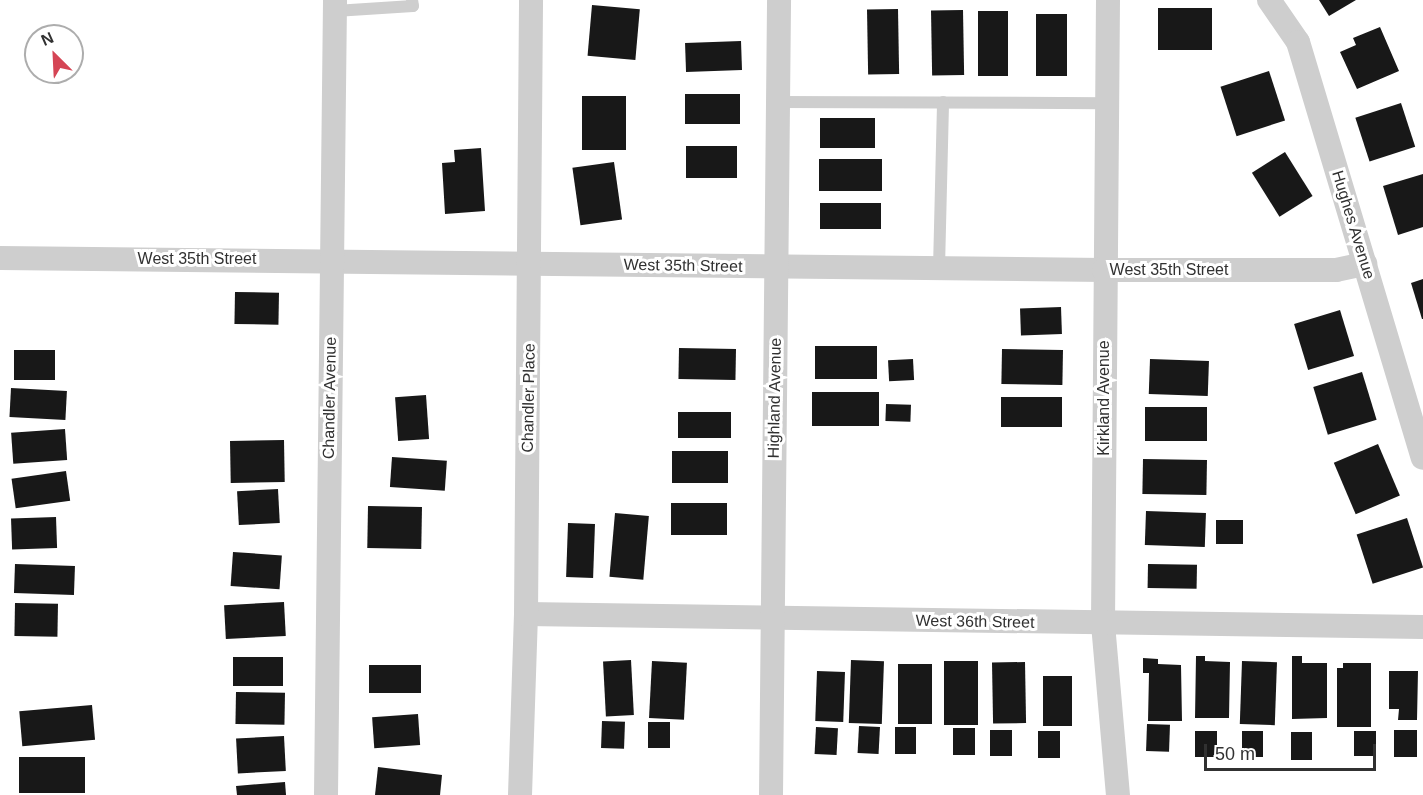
<!DOCTYPE html>
<html>
<head>
<meta charset="utf-8">
<style>
	body { margin:0 }
	#map { position:relative; width:1423px; height:795px; overflow:hidden; background:#fff; font-family:Arial,sans-serif }
	div>[style] { position:absolute }
	[style*='--x'] { left:calc(var(--x)*1px); top:calc(var(--y)*1px); width:calc(var(--w)*1px); rotate:calc(var(--a)*1deg) }
	.building>* { inset:0; background:#181818; transform-origin:0 0 }
	.service>* { height:12px; margin:-6px; padding:0 6px; transform-origin:6px; border-radius:6px; background:#cecece }
	.minor>* { height:24px; margin:-12px; padding:0 12px; transform-origin:12px; border-radius:12px; background:#cecece }
	span { translate:-50% -50%; white-space:nowrap; text-align:center; line-height:1.15; -webkit-text-stroke:6px #fff; paint-order:stroke }
	.street-label { font-size:16px; color:#313131 }
	.north { position:absolute; left:24px; top:24px; width:60px; height:60px; box-sizing:border-box; background:#fff; border:2px solid #adadad; border-radius:50%; rotate:336deg; font-size:16px; font-weight:700; line-height:24px; text-align:center; color:#313131 }
	.north::after { content:''; display:block; margin:auto; width:21px; height:27px; background:#d54555; clip-path:polygon(50% 0,100% 100%,50% 72%,0 100%) }
	.scale { position:absolute; left:1204px; top:744px; width:172px; height:27px; box-sizing:border-box; border:3px solid #313131; border-top:0; padding-left:8px; font-size:18px; line-height:21px; white-space:nowrap; color:#313131; -webkit-text-stroke:4px #fff; paint-order:stroke }
</style>
</head>
<body>
<div id="map">
	<div class="building">
		<i style="clip-path:polygon(1319px 0,1356px 0,1329px 16px)"></i>
		<i style="left:592px;top:5px;width:48px;height:51px;rotate:5deg"></i>
		<i style="left:1212px;top:8px;width:42px;height:54px;rotate:90deg"></i>
		<i style="left:898px;top:9px;width:65px;height:31px;rotate:89deg"></i>
		<i style="left:963px;top:10px;width:65px;height:32px;rotate:89deg"></i>
		<i style="left:1008px;top:11px;width:65px;height:30px;rotate:90deg"></i>
		<i style="left:1036px;top:14px;width:31px;height:62px"></i>
		<i style="clip-path:polygon(1380px 27px,1399px 71px,1357px 89px,1340px 52px,1356px 45px,1353px 38px)"></i>
		<i style="left:741px;top:41px;width:29px;height:56px;rotate:88deg"></i>
		<i style="left:1269px;top:71px;width:52px;height:51px;rotate:72deg"></i>
		<i style="left:740px;top:94px;width:30px;height:55px;rotate:90deg"></i>
		<i style="left:582px;top:96px;width:44px;height:54px"></i>
		<i style="left:1401px;top:103px;width:46px;height:48px;rotate:72deg"></i>
		<i style="left:820px;top:118px;width:55px;height:30px"></i>
		<i style="left:686px;top:146px;width:51px;height:32px"></i>
		<i style="clip-path:polygon(481px 148px,485px 211px,445px 214px,442px 163px,455px 162px,454px 150px)"></i>
		<i style="left:1285px;top:152px;width:52px;height:39px;rotate:58deg"></i>
		<i style="left:819px;top:159px;width:63px;height:32px"></i>
		<i style="left:614px;top:162px;width:58px;height:42px;rotate:82deg"></i>
		<i style="clip-path:polygon(1423px 174px,1423px 227px,1398px 235px,1383px 186px)"></i>
		<i style="left:881px;top:203px;width:26px;height:61px;rotate:90deg"></i>
		<i style="clip-path:polygon(1423px 279px,1423px 319px,1422px 319px,1411px 283px)"></i>
		<i style="left:235px;top:292px;width:44px;height:32px;rotate:1deg"></i>
		<i style="left:1061px;top:307px;width:27px;height:41px;rotate:88deg"></i>
		<i style="left:1340px;top:310px;width:48px;height:48px;rotate:73deg"></i>
		<i style="left:815px;top:346px;width:62px;height:33px"></i>
		<i style="left:679px;top:348px;width:57px;height:31px;rotate:1deg"></i>
		<i style="left:1002px;top:349px;width:61px;height:35px;rotate:1deg"></i>
		<i style="left:14px;top:350px;width:41px;height:30px"></i>
		<i style="left:913px;top:359px;width:21px;height:25px;rotate:87deg"></i>
		<i style="left:1150px;top:359px;width:59px;height:35px;rotate:2deg"></i>
		<i style="left:1362px;top:372px;width:50px;height:51px;rotate:73deg"></i>
		<i style="left:11px;top:388px;width:56px;height:29px;rotate:3deg"></i>
		<i style="left:879px;top:392px;width:34px;height:67px;rotate:90deg"></i>
		<i style="left:426px;top:395px;width:44px;height:31px;rotate:86deg"></i>
		<i style="left:1062px;top:397px;width:30px;height:61px;rotate:90deg"></i>
		<i style="left:886px;top:404px;width:25px;height:17px;rotate:2deg"></i>
		<i style="left:1207px;top:407px;width:34px;height:62px;rotate:90deg"></i>
		<i style="left:731px;top:412px;width:26px;height:53px;rotate:90deg"></i>
		<i style="left:65px;top:429px;width:31px;height:54px;rotate:86deg"></i>
		<i style="left:284px;top:440px;width:42px;height:54px;rotate:89deg"></i>
		<i style="left:1378px;top:444px;width:56px;height:48px;rotate:67deg"></i>
		<i style="left:672px;top:451px;width:56px;height:32px"></i>
		<i style="left:392px;top:457px;width:55px;height:30px;rotate:4deg"></i>
		<i style="left:1143px;top:459px;width:64px;height:35px;rotate:1deg"></i>
		<i style="left:66px;top:471px;width:30px;height:55px;rotate:82deg"></i>
		<i style="left:278px;top:489px;width:34px;height:41px;rotate:87deg"></i>
		<i style="left:727px;top:503px;width:32px;height:56px;rotate:90deg"></i>
		<i style="left:368px;top:506px;width:54px;height:42px;rotate:1deg"></i>
		<i style="left:1146px;top:511px;width:60px;height:34px;rotate:2deg"></i>
		<i style="left:615px;top:513px;width:34px;height:64px;rotate:5deg"></i>
		<i style="left:56px;top:517px;width:31px;height:45px;rotate:88deg"></i>
		<i style="left:1407px;top:518px;width:52px;height:53px;rotate:72deg"></i>
		<i style="left:1216px;top:520px;width:27px;height:24px"></i>
		<i style="left:568px;top:523px;width:27px;height:54px;rotate:2deg"></i>
		<i style="left:233px;top:552px;width:49px;height:34px;rotate:4deg"></i>
		<i style="left:15px;top:564px;width:60px;height:29px;rotate:2deg"></i>
		<i style="left:1148px;top:564px;width:49px;height:24px;rotate:1deg"></i>
		<i style="left:284px;top:602px;width:34px;height:60px;rotate:87deg"></i>
		<i style="left:15px;top:603px;width:43px;height:33px;rotate:1deg"></i>
		<i style="clip-path:polygon(1196px 656px,1205px 656px,1205px 661px,1230px 662px,1229px 718px,1195px 718px)"></i>
		<i style="clip-path:polygon(1292px 656px,1302px 656px,1302px 663px,1327px 663px,1327px 718px,1292px 719px)"></i>
		<i style="left:233px;top:657px;width:50px;height:29px"></i>
		<i style="clip-path:polygon(1143px 658px,1158px 659px,1158px 664px,1181px 665px,1182px 721px,1148px 721px,1149px 673px,1143px 673px)"></i>
		<i style="left:631px;top:660px;width:55px;height:28px;rotate:87deg"></i>
		<i style="left:851px;top:660px;width:33px;height:63px;rotate:2deg"></i>
		<i style="left:652px;top:661px;width:35px;height:57px;rotate:3deg"></i>
		<i style="left:944px;top:661px;width:34px;height:64px"></i>
		<i style="left:1242px;top:661px;width:35px;height:63px;rotate:2deg"></i>
		<i style="left:1025px;top:662px;width:61px;height:33px;rotate:89deg"></i>
		<i style="clip-path:polygon(1343px 663px,1371px 663px,1371px 727px,1337px 727px,1337px 668px,1343px 668px)"></i>
		<i style="left:898px;top:664px;width:34px;height:60px"></i>
		<i style="left:369px;top:665px;width:52px;height:28px"></i>
		<i style="left:817px;top:671px;width:28px;height:50px;rotate:2deg"></i>
		<i style="clip-path:polygon(1389px 671px,1418px 671px,1417px 720px,1398px 720px,1399px 709px,1389px 709px)"></i>
		<i style="left:1043px;top:676px;width:29px;height:50px"></i>
		<i style="left:236px;top:692px;width:49px;height:32px;rotate:1deg"></i>
		<i style="left:92px;top:705px;width:35px;height:73px;rotate:85deg"></i>
		<i style="left:418px;top:714px;width:31px;height:46px;rotate:86deg"></i>
		<i style="left:602px;top:721px;width:23px;height:27px;rotate:2deg"></i>
		<i style="left:648px;top:722px;width:22px;height:26px"></i>
		<i style="left:1147px;top:724px;width:23px;height:27px;rotate:2deg"></i>
		<i style="left:859px;top:726px;width:21px;height:27px;rotate:3deg"></i>
		<i style="left:816px;top:727px;width:22px;height:27px;rotate:3deg"></i>
		<i style="left:895px;top:727px;width:21px;height:27px"></i>
		<i style="left:953px;top:728px;width:22px;height:27px"></i>
		<i style="left:990px;top:730px;width:22px;height:26px"></i>
		<i style="left:1394px;top:730px;width:23px;height:27px"></i>
		<i style="left:1038px;top:731px;width:22px;height:27px"></i>
		<i style="left:1195px;top:731px;width:22px;height:26px"></i>
		<i style="left:1242px;top:731px;width:21px;height:26px"></i>
		<i style="left:1354px;top:731px;width:22px;height:25px"></i>
		<i style="left:1312px;top:732px;width:28px;height:21px;rotate:90deg"></i>
		<i style="left:284px;top:736px;width:35px;height:48px;rotate:87deg"></i>
		<i style="left:85px;top:757px;width:36px;height:66px;rotate:90deg"></i>
		<i style="clip-path:polygon(378px 767px,442px 775px,440px 795px,375px 795px)"></i>
		<i style="clip-path:polygon(285px 782px,286px 795px,237px 795px,236px 786px)"></i>
	</div>
	<div class="service">
		<i style="--x:335;--y:11;--w:78;--a:-3.7"></i>
		<i style="--x:413;--y:6;--w:6;--a:-99"></i>
		<i style="--x:778;--y:102;--w:329;--a:0.2"></i>
		<i style="--x:939;--y:268;--w:166;--a:-88.6"></i>
	</div>
	<div class="minor">
		<i style="--x:1108;--y:0;--w:624;--a:90.46"></i>
		<i style="--x:1103;--y:624;--w:172;--a:85"></i>
		<i style="--x:1269;--y:0;--w:51;--a:55.4"></i>
		<i style="--x:1298;--y:42;--w:434;--a:73.3"></i>
		<i style="--x:0;--y:258;--w:1104;--a:0.62"></i>
		<i style="--x:1104;--y:270;--w:232;--a:0"></i>
		<i style="--x:1336;--y:270;--w:30;--a:-12"></i>
		<i style="--x:526;--y:614;--w:897;--a:0.83"></i>
		<i style="--x:326;--y:795;--w:795;--a:-89.35"></i>
		<i style="--x:520;--y:795;--w:181;--a:-88.1"></i>
		<i style="--x:526;--y:614;--w:614;--a:-89.53"></i>
		<i style="--x:771;--y:795;--w:795;--a:-89.42"></i>
	</div>
	<div class="street-label">
		<span style="left:1353px;top:225px;rotate:73deg">Hughes Avenue</span>
		<span style="left:197px;top:259px">West 35th Street</span>
		<span style="left:683px;top:266px;rotate:1deg">West 35th Street</span>
		<span style="left:1169px;top:270px">West 35th Street</span>
		<span style="left:330px;top:398px;rotate:-89deg">Chandler Avenue</span>
		<span style="left:529px;top:398px;rotate:-89deg">Chandler Place</span>
		<span style="left:775px;top:398px;rotate:-89deg">Highland Avenue</span>
		<span style="left:1104px;top:398px;rotate:-90deg">Kirkland Avenue</span>
		<span style="left:975px;top:622px;rotate:1deg">West 36th Street</span>
	</div>
	<div class="north">N</div>
	<div class="scale">50 m</div>
</div>
</body>
</html>
